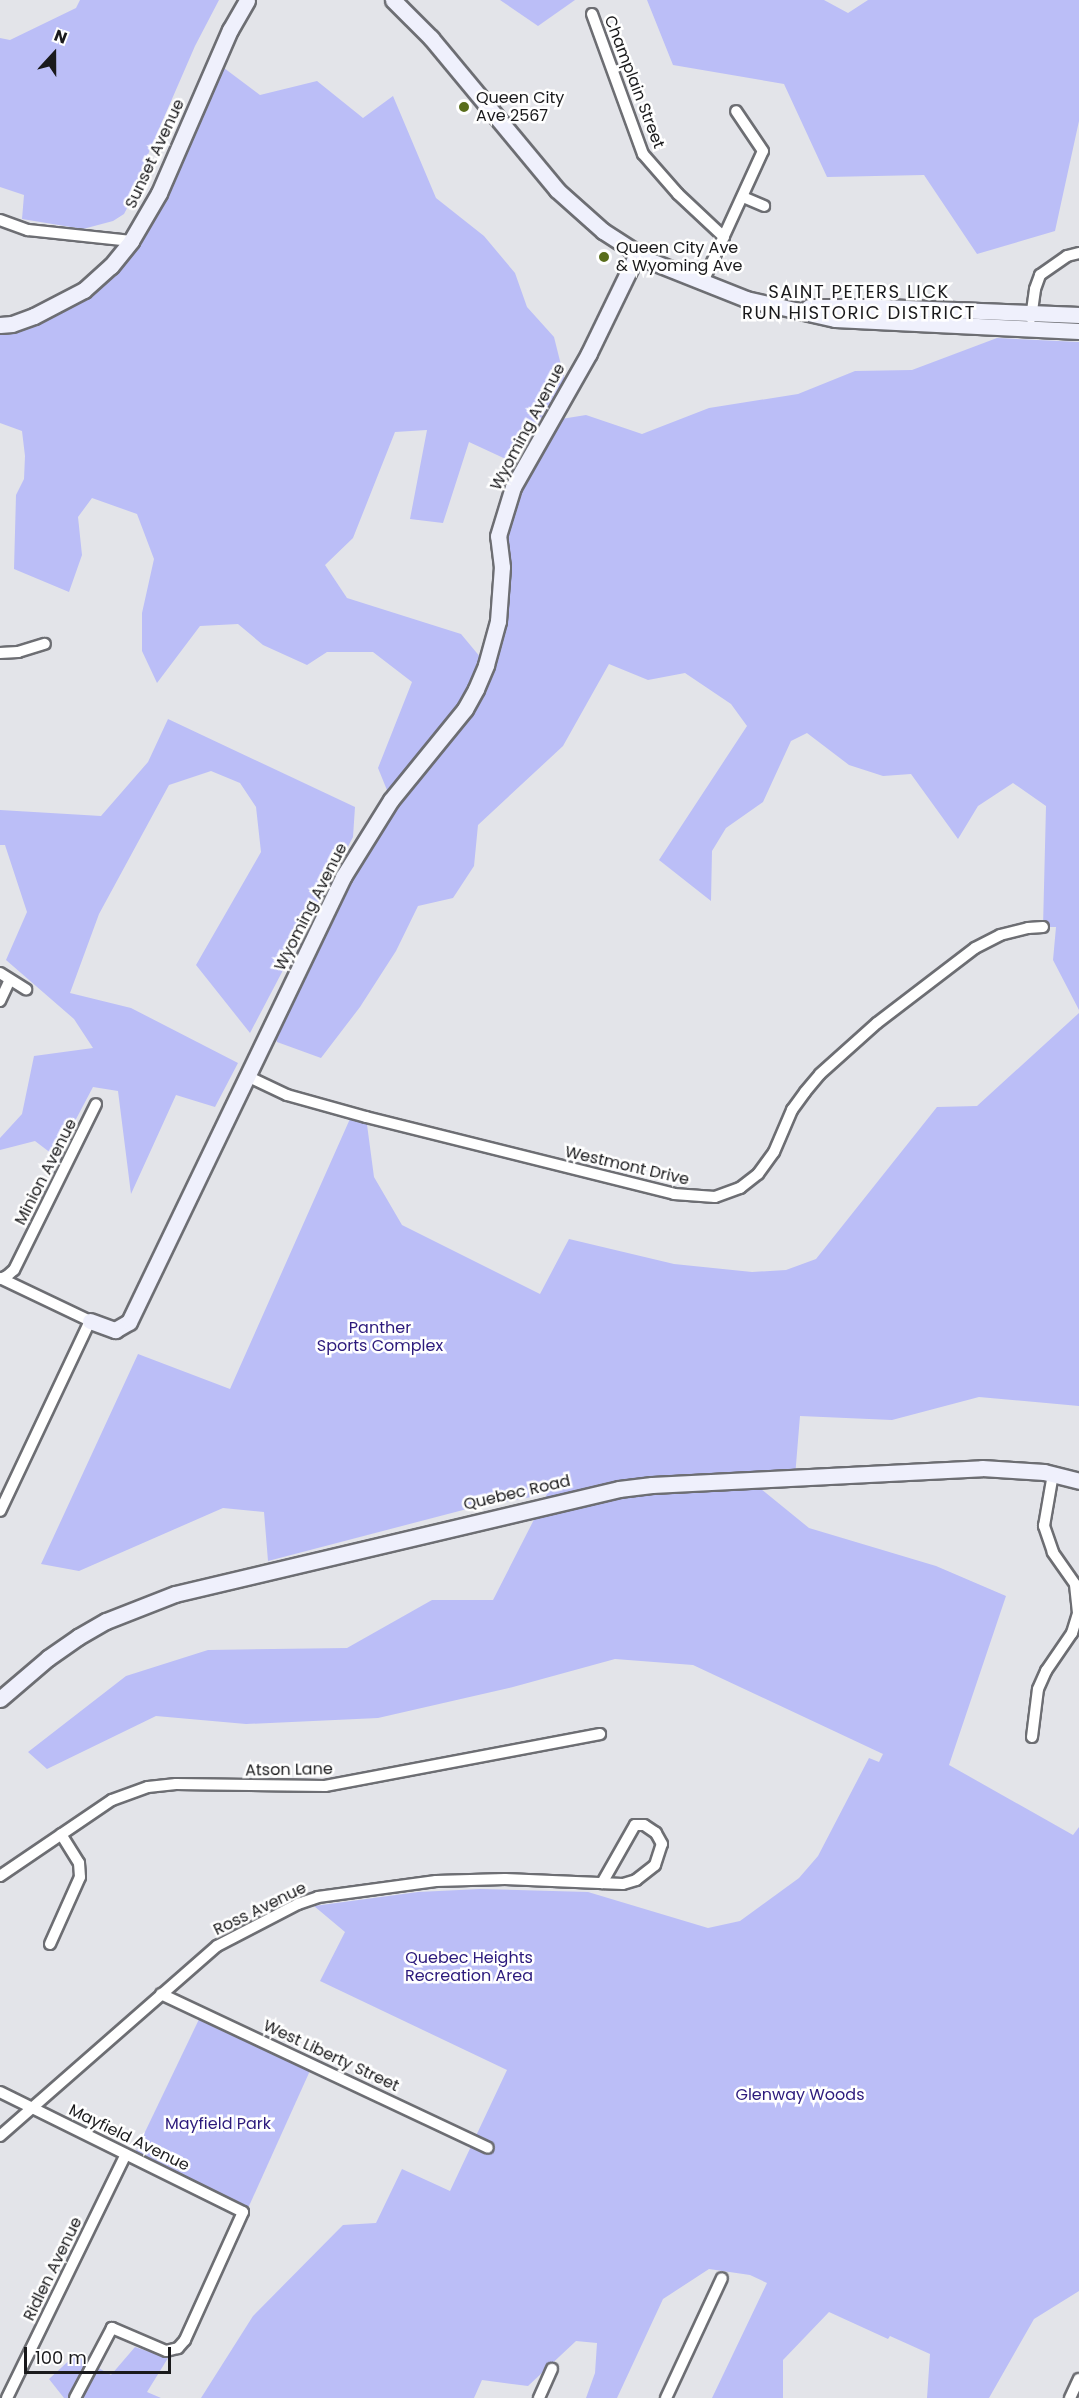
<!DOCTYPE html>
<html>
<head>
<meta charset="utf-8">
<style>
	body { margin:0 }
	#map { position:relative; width:1079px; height:2398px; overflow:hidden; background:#e3e4e9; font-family:Poppins,sans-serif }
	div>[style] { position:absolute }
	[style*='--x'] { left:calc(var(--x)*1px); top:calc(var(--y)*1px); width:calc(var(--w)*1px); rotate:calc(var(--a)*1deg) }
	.green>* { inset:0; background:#bbbef7 }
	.roads { filter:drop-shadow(2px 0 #6d6e73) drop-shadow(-2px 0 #6d6e73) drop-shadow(0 2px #6d6e73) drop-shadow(0 -2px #6d6e73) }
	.street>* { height:10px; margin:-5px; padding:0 5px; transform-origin:5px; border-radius:5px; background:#fff }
	.secondary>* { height:15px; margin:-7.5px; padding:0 7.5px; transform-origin:7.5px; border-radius:7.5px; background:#eff0fc }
	.dots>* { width:16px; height:16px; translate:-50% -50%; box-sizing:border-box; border:3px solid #fff; border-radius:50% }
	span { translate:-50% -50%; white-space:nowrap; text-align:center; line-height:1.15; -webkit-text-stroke:5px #fff; paint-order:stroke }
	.street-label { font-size:16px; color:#1a1a1c }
	.poi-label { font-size:16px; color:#1a1a1c }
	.left { translate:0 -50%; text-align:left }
	.park-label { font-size:16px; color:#2c1a7c }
	.neighbourhood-label { font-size:18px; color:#1a1a1c; letter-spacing:1.5px }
	.north { position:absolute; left:24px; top:24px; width:60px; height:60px; -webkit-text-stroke:4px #fff; paint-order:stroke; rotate:21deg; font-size:16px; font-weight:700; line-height:24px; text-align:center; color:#1a1a1c }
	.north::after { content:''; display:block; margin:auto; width:21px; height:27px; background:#1a1a1c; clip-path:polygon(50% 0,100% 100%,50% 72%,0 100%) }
	.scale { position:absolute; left:24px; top:2347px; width:147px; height:27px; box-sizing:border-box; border:3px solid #1a1a1c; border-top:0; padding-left:8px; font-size:18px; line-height:21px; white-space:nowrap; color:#1a1a1c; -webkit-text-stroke:4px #fff; paint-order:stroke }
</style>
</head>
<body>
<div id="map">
	<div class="green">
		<i style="clip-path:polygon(80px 0,219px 0,195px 46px,149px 152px,138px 187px,124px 214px,113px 221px,83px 229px,22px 219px,24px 195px,0 187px,0 38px,10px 40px,76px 8px)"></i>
		<i style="clip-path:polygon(500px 0,575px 0,538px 26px)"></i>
		<i style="clip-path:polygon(647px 0,824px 0,848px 13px,868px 0,1079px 0,1079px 121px,1055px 231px,977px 254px,924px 175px,827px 177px,784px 84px,673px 65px)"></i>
		<i style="clip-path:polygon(evenodd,216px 62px,260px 95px,317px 81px,363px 118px,393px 96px,436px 198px,484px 236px,515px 273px,527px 307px,554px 337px,567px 389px,549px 421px,586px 415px,642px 434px,709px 408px,798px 394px,855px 371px,912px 370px,997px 338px,1079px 342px,1079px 1010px,1053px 960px,1056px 927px,1043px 927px,1046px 806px,1013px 783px,978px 806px,958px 839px,911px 774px,883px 776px,849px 765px,807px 733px,791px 741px,763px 802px,726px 828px,712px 851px,711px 901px,659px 860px,747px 726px,731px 704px,685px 673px,648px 680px,609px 664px,563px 746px,478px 825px,474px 866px,453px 898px,418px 906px,396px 951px,360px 1007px,321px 1058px,277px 1042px,273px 1026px,391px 800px,378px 768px,412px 682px,373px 652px,327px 652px,307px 665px,263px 645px,238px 624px,200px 626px,157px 683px,142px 651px,142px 613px,154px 559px,137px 514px,92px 498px,78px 517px,82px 555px,69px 592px,14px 569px,16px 495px,24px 479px,25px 456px,22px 431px,0 423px,0 325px,59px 304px,131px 241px,216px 62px,427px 430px,410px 519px,443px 523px,469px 442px,523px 467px,499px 547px,486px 664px,461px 634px,347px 598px,325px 565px,353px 538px,395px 432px,427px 430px)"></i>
		<i style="clip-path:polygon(168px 719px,355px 807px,353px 837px,250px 1033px,196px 965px,261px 852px,256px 807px,240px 783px,211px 771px,169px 785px,99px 914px,70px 993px,131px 1008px,238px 1063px,215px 1107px,176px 1095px,131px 1194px,118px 1091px,93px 1087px,56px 1157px,35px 1141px,0 1150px,0 1138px,22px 1114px,34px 1056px,93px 1048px,74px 1019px,6px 960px,27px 912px,5px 845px,0 845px,0 810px,101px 816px,148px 762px)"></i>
		<i style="clip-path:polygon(1079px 1013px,1079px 1406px,979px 1397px,892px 1420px,800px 1416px,795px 1477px,750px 1480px,809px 1528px,936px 1566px,1006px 1596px,949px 1765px,1073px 1835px,1079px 1827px,1079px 2291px,1034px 2319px,989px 2398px,927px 2398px,930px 2354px,890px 2336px,888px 2339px,829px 2312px,783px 2360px,783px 2398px,712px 2398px,767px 2283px,750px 2275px,709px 2269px,663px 2299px,617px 2398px,586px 2398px,595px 2373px,597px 2343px,576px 2341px,528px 2386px,482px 2380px,474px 2398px,201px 2398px,253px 2316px,343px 2225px,376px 2223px,402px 2169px,450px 2191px,507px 2070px,320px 1981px,345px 1932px,314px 1906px,418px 1892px,480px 1889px,588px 1892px,708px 1928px,740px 1921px,799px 1878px,818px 1856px,869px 1758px,879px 1762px,883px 1754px,693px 1665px,615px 1659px,513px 1687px,378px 1718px,246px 1724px,156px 1716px,47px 1769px,28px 1752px,126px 1676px,208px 1650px,347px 1648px,432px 1600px,493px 1600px,547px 1494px,467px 1509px,268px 1561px,264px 1512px,223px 1508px,79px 1571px,41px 1564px,138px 1354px,230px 1389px,353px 1112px,366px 1117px,374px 1177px,402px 1225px,540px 1294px,569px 1239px,674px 1264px,752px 1272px,786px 1270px,816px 1259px,937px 1107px,977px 1106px)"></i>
		<i style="clip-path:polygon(202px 2013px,313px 2064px,249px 2206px,243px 2212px,133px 2157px)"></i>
		<i style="clip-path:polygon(135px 2347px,168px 2358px,147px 2392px,161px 2398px,64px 2398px,49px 2379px,75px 2355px,111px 2375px)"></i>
	</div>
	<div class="roads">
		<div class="street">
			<i style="--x:592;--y:14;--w:149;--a:70"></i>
			<i style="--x:643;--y:154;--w:53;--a:48.8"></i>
			<i style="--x:678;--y:194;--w:63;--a:43.1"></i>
			<i style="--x:743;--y:197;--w:23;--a:23"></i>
			<i style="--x:0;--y:220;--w:30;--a:20"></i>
			<i style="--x:28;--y:230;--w:104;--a:6.1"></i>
			<i style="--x:702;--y:284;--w:146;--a:-65.4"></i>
			<i style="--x:763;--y:151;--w:48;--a:-124"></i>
			<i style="--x:1031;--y:318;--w:29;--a:-82"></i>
			<i style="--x:1035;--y:289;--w:15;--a:-70"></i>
			<i style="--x:1040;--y:275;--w:33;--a:-35"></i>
			<i style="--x:1067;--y:256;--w:12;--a:-14"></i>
			<i style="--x:0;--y:653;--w:18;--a:-3"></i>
			<i style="--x:18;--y:652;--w:28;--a:-17"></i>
			<i style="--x:0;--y:973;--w:31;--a:32"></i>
			<i style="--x:0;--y:1001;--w:23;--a:-65"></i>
			<i style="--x:249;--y:1077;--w:42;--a:25.3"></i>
			<i style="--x:287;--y:1095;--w:82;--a:15.6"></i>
			<i style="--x:366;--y:1117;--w:317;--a:14"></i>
			<i style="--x:674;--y:1194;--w:41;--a:4.2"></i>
			<i style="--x:715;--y:1197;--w:27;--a:-20"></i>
			<i style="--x:740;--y:1188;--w:23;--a:-38"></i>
			<i style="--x:758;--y:1174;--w:27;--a:-54"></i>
			<i style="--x:774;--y:1152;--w:46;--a:-66.8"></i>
			<i style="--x:792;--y:1110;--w:22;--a:-54"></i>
			<i style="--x:805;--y:1092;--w:23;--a:-50"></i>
			<i style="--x:820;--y:1074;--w:76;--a:-41.8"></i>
			<i style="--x:877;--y:1023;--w:123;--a:-37.4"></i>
			<i style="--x:975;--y:948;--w:28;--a:-27"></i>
			<i style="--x:1000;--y:935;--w:29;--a:-14"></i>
			<i style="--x:1028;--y:928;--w:15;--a:-4"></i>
			<i style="--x:0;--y:1278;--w:100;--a:25.5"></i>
			<i style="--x:90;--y:1321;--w:210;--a:115.3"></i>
			<i style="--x:0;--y:1279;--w:8;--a:-23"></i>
			<i style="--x:7;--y:1276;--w:9;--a:-41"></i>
			<i style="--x:14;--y:1270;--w:185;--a:-63.7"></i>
			<i style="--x:1032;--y:1737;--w:48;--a:-82.9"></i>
			<i style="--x:1038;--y:1689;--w:20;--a:-66"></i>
			<i style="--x:1046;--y:1671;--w:46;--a:-55.6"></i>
			<i style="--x:1072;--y:1633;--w:21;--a:-73"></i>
			<i style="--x:1078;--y:1613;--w:29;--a:-96"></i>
			<i style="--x:1075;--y:1584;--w:39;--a:-125"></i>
			<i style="--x:1053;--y:1552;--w:28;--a:-109"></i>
			<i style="--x:1044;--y:1526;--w:53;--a:-80.2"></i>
			<i style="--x:0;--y:1876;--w:135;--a:-34.2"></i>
			<i style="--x:112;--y:1800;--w:38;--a:-20"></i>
			<i style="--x:148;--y:1787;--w:28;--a:-6"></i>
			<i style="--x:176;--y:1784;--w:149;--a:0.8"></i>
			<i style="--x:325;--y:1786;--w:280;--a:-10.7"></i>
			<i style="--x:50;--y:1944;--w:73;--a:-65.9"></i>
			<i style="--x:80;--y:1877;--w:14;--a:-94"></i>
			<i style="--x:79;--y:1863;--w:34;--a:-122"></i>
			<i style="--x:161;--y:1994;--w:361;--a:25.2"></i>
			<i style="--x:0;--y:2092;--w:271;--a:26.3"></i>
			<i style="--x:243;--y:2212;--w:141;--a:114.4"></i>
			<i style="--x:185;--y:2340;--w:11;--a:131"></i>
			<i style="--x:178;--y:2348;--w:12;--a:166"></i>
			<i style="--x:166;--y:2351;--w:59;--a:-156.9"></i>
			<i style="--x:112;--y:2328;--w:79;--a:117.9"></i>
			<i style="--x:0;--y:2136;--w:288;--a:-41.2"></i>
			<i style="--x:217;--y:1946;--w:91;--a:-27.4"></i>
			<i style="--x:298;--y:1904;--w:21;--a:-19"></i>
			<i style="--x:318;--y:1897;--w:119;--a:-7.7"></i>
			<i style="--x:436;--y:1881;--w:69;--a:-1.7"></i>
			<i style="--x:505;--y:1879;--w:118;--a:2.4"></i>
			<i style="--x:623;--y:1884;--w:14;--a:-17"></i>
			<i style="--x:636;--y:1880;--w:24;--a:-38"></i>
			<i style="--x:655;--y:1865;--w:22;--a:-72"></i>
			<i style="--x:662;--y:1844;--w:13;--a:-119"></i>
			<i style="--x:656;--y:1833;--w:14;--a:-146"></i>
			<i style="--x:644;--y:1825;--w:9;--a:180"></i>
			<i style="--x:635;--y:1825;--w:67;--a:119.6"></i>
			<i style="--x:7;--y:2398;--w:271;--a:-64"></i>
			<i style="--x:539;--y:2398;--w:32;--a:-66"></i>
			<i style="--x:666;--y:2398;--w:132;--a:-65"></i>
			<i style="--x:1070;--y:2398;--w:21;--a:-65"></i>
		</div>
		<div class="secondary">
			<i style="--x:393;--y:0;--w:54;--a:45"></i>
			<i style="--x:431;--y:38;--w:197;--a:50.3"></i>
			<i style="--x:557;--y:190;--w:62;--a:41.7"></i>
			<i style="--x:603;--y:231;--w:54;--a:32.8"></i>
			<i style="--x:648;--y:260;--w:105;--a:21.7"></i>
			<i style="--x:746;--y:299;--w:91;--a:12.7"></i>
			<i style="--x:835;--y:319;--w:244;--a:2.8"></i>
			<i style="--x:809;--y:307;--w:73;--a:0"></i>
			<i style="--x:882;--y:307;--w:197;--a:2.3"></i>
			<i style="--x:0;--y:325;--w:12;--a:-5"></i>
			<i style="--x:12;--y:324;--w:23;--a:-20"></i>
			<i style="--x:34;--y:316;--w:56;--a:-27.5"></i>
			<i style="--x:84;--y:290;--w:36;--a:-42"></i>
			<i style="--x:111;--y:266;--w:32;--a:-51"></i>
			<i style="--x:131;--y:241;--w:56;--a:-59.7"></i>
			<i style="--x:159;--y:193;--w:178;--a:-66.5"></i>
			<i style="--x:230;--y:30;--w:34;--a:-60"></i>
			<i style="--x:90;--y:1321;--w:27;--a:20"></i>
			<i style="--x:115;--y:1330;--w:16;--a:-30"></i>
			<i style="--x:129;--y:1322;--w:494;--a:-64.3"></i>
			<i style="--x:343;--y:877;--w:91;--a:-58.1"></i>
			<i style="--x:391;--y:800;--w:117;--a:-50.9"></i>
			<i style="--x:465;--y:709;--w:23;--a:-61"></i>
			<i style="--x:476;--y:689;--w:26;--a:-67"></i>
			<i style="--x:486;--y:665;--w:46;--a:-74.7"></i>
			<i style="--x:498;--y:621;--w:54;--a:-85.8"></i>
			<i style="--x:502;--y:567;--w:31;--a:-97"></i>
			<i style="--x:498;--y:536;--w:51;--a:-73"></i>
			<i style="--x:513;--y:487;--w:154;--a:-60.4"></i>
			<i style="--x:589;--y:353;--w:110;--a:-64.1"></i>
			<i style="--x:0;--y:1699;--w:63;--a:-40.5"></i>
			<i style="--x:48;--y:1658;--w:37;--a:-35"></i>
			<i style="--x:78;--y:1637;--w:32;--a:-30"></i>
			<i style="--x:106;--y:1621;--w:74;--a:-21.4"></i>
			<i style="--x:175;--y:1594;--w:456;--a:-13.3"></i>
			<i style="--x:619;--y:1489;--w:33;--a:-7"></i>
			<i style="--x:652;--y:1485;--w:330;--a:-2.9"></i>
			<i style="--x:982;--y:1468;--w:62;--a:3.7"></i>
			<i style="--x:1044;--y:1472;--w:36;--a:14"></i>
		</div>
	</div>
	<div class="dots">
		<i style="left:464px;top:107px;background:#596d1b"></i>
		<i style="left:604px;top:257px;background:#596d1b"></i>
	</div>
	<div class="street-label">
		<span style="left:634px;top:82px;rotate:69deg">Champlain Street</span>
		<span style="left:155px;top:154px;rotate:-65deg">Sunset Avenue</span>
		<span style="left:528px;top:427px;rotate:-62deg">Wyoming Avenue</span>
		<span style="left:311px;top:907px;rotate:-63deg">Wyoming Avenue</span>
		<span style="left:627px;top:1166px;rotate:13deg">Westmont Drive</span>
		<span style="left:46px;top:1172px;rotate:-63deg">Minion Avenue</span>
		<span style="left:517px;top:1493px;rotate:-13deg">Quebec Road</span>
		<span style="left:289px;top:1770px;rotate:-1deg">Atson Lane</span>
		<span style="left:260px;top:1909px;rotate:-26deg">Ross Avenue</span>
		<span style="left:331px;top:2056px;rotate:25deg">West Liberty Street</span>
		<span style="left:129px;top:2138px;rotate:26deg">Mayfield Avenue</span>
		<span style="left:53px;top:2269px;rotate:-64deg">Ridlen Avenue</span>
	</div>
	<div class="poi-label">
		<span class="left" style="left:476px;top:107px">Queen City<br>Ave 2567</span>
		<span class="left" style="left:616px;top:257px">Queen City Ave<br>&amp; Wyoming Ave</span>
	</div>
	<div class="park-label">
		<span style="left:380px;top:1337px">Panther<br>Sports Complex</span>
		<span style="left:469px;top:1967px">Quebec Heights<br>Recreation Area</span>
		<span style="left:800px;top:2095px">Glenway Woods</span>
		<span style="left:218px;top:2124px">Mayfield Park</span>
	</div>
	<div class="neighbourhood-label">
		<span style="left:859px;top:303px">SAINT PETERS LICK<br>RUN HISTORIC DISTRICT</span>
	</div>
	<div class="north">N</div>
	<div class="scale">100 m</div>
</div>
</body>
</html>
